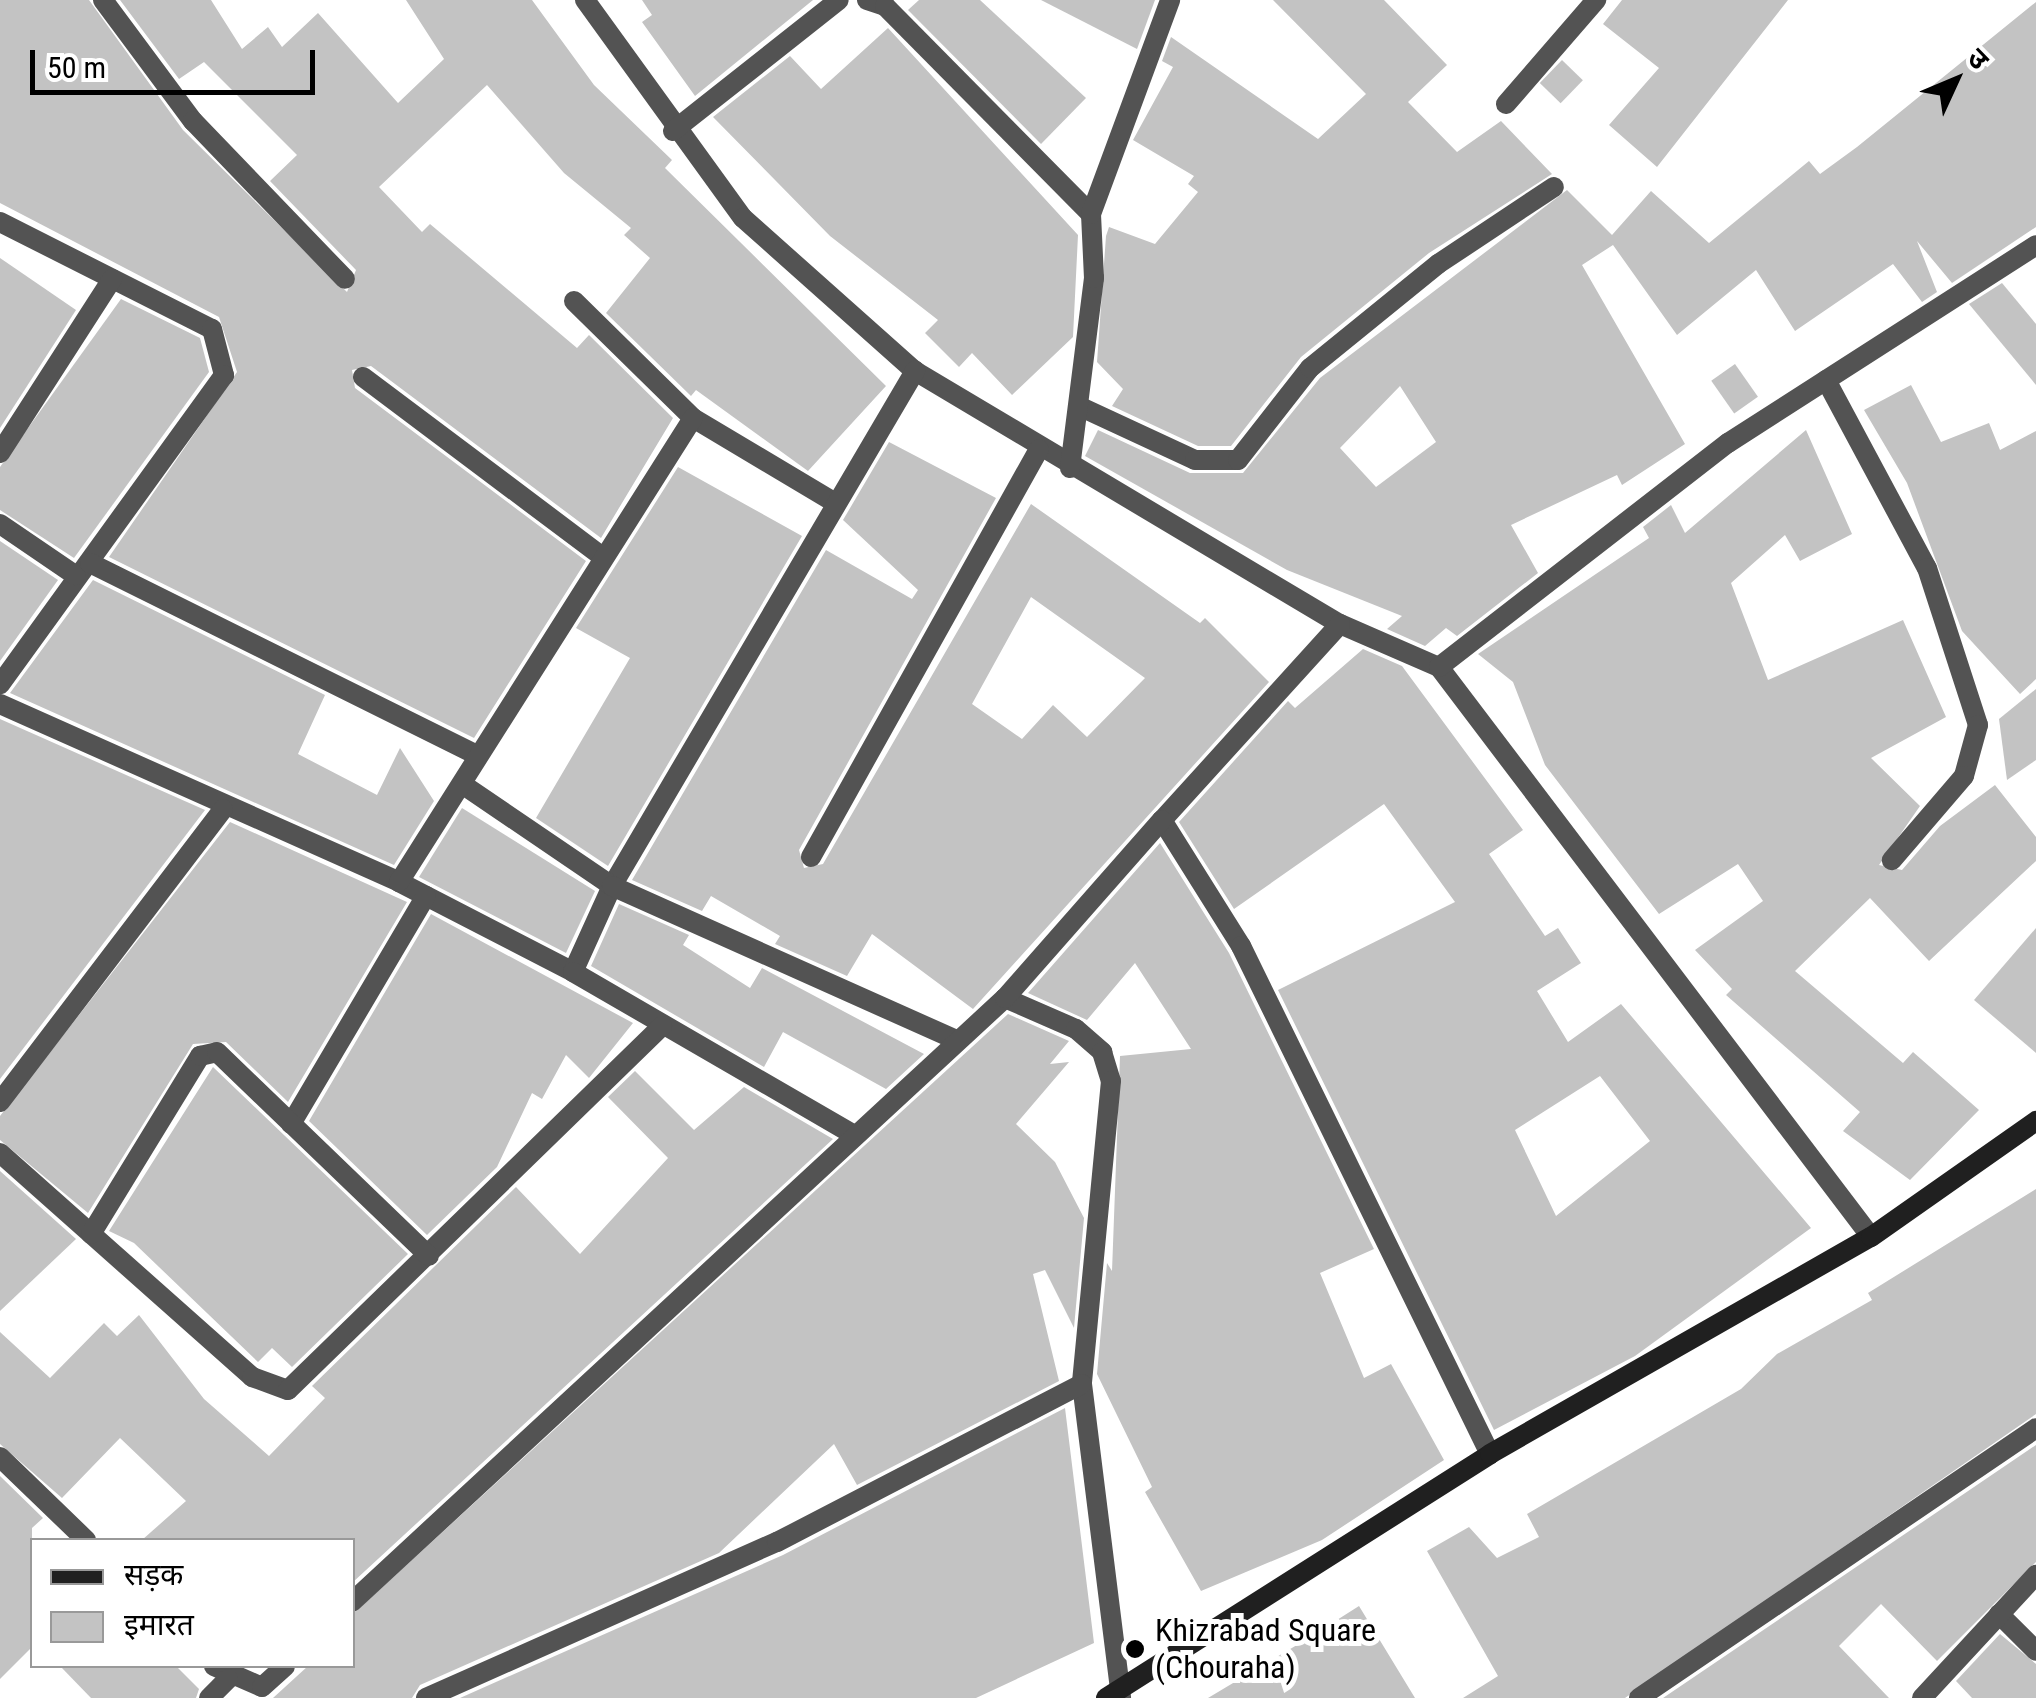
<!DOCTYPE html>
<html>
<head>
<meta charset="utf-8">
<style>
	body { margin:0 }
	#map { position:relative; width:2036px; height:1698px; overflow:hidden; background:#fff; font-family:"Roboto Condensed","Noto Sans Devanagari",sans-serif }
	div>[style] { position:absolute }
	[style*='--x'] { left:calc(var(--x)*1px); top:calc(var(--y)*1px); width:calc(var(--w)*1px); rotate:calc(var(--a)*1deg) }
	.building>* { inset:0; background:#c3c3c3; transform-origin:0 0 }
	.street>* { height:20px; margin:-10px; padding:0 10px; transform-origin:10px; border-radius:10px; background:#535353 }
	.secondary>* { height:20px; margin:-10px; padding:0 10px; transform-origin:10px; border-radius:10px; background:#202020 }
	.dots>* { width:28px; height:28px; translate:-50% -50%; box-sizing:border-box; border:5px solid #fff; border-radius:50% }
	span { translate:-50% -50%; white-space:nowrap; text-align:center; line-height:1.15; -webkit-text-stroke:10px #fff; paint-order:stroke }
	.poi-label { font-size:32px; color:#000 }
	.left { translate:0 -50%; text-align:left }
	.legend { position:absolute; left:30px; top:1538px; width:325px; height:130px; box-sizing:border-box; background:#fff; border:2px solid #999; margin:0; padding:12px 18px; list-style:none; font-size:30px; color:#000 }
	.legend li { display:flex; align-items:center; gap:20px; height:50px }
	.legend b { width:50px; border:2px solid #999 }
	.north { position:absolute; left:1906px; top:30px; width:100px; height:100px; -webkit-text-stroke:8px #fff; paint-order:stroke; rotate:46deg; font-size:28px; font-weight:700; line-height:40px; text-align:center; color:#000 }
	.north::after { content:''; display:block; margin:auto; width:35px; height:45px; background:#000; clip-path:polygon(50% 0,100% 100%,50% 72%,0 100%) }
	.scale { position:absolute; left:30px; top:50px; width:285px; height:45px; box-sizing:border-box; border:5px solid #000; border-top:0; padding-left:12px; font-size:30px; line-height:35px; white-space:nowrap; color:#000; -webkit-text-stroke:8px #fff; paint-order:stroke }
</style>
</head>
<body>
<div id="map">
	<div class="building">
		<i style="clip-path:polygon(0 0,89px 0,183px 130px,347px 292px,356px 270px,270px 181px,297px 155px,204px 62px,179px 79px,120px 0,211px 0,242px 49px,268px 27px,282px 47px,318px 13px,398px 103px,444px 59px,406px 0,532px 0,594px 85px,672px 160px,665px 168px,886px 386px,808px 471px,696px 390px,691px 396px,606px 313px,650px 258px,624px 235px,631px 228px,564px 173px,487px 85px,379px 187px,422px 232px,430px 224px,577px 348px,589px 335px,673px 418px,601px 538px,371px 366px,352px 370px,355px 388px,586px 561px,474px 738px,109px 557px,237px 372px,219px 317px,0 203px)"></i>
		<i style="clip-path:polygon(642px 0,813px 0,695px 96px,642px 22px,652px 15px)"></i>
		<i style="clip-path:polygon(919px 0,980px 0,1086px 98px,1041px 144px,908px 10px)"></i>
		<i style="clip-path:polygon(1041px 0,1155px 0,1137px 49px)"></i>
		<i style="clip-path:polygon(1273px 0,1384px 0,1447px 65px,1408px 102px,1457px 152px,1501px 121px,1552px 174px,1429px 253px,1301px 357px,1231px 446px,1198px 446px,1112px 406px,1123px 389px,1097px 362px,1106px 236px,1109px 227px,1155px 244px,1198px 192px,1188px 184px,1194px 176px,1133px 140px,1173px 67px,1162px 61px,1171px 37px,1318px 139px,1366px 94px)"></i>
		<i style="clip-path:polygon(1622px 0,1788px 0,1657px 167px,1609px 125px,1659px 68px,1603px 24px)"></i>
		<i style="clip-path:polygon(evenodd,2036px 2px,2036px 227px,1952px 283px,1917px 241px,1937px 292px,1922px 302px,1893px 264px,1795px 331px,1756px 270px,1677px 335px,1613px 245px,1582px 265px,1685px 444px,1622px 485px,1617px 475px,1511px 525px,1538px 573px,1457px 636px,1446px 628px,1425px 646px,1387px 629px,1402px 616px,1287px 570px,1085px 456px,1098px 430px,1190px 473px,1243px 473px,1320px 378px,1567px 190px,1612px 235px,1651px 191px,1709px 243px,1809px 161px,1820px 174px,1857px 147px,2036px 2px,1400px 386px,1436px 442px,1376px 487px,1340px 448px,1400px 386px)"></i>
		<i style="clip-path:polygon(888px 28px,1078px 235px,1073px 337px,1012px 395px,972px 353px,959px 367px,925px 333px,938px 320px,830px 236px,713px 117px,790px 56px,821px 89px)"></i>
		<i style="left:1562px;top:60px;width:29px;height:32px;rotate:44deg"></i>
		<i style="clip-path:polygon(0 258px,76px 310px,0 428px)"></i>
		<i style="clip-path:polygon(2002px 283px,2036px 324px,2036px 385px,1969px 304px)"></i>
		<i style="clip-path:polygon(121px 299px,200px 338px,209px 372px,74px 558px,0 510px,0 467px)"></i>
		<i style="left:1735px;top:364px;width:40px;height:29px;rotate:55deg"></i>
		<i style="clip-path:polygon(1911px 385px,1941px 442px,1989px 423px,2000px 450px,2036px 431px,2036px 679px,2020px 694px,1962px 631px,1907px 483px,1864px 410px)"></i>
		<i style="clip-path:polygon(1806px 430px,1852px 534px,1800px 561px,1785px 535px,1731px 583px,1768px 680px,1903px 620px,1946px 717px,1871px 758px,1920px 806px,1879px 865px,1902px 870px,1940px 826px,1995px 785px,2036px 837px,2036px 861px,1929px 961px,1870px 898px,1795px 971px,1903px 1063px,1913px 1052px,1979px 1110px,1910px 1180px,1843px 1131px,1860px 1112px,1726px 995px,1732px 989px,1695px 950px,1763px 901px,1738px 864px,1659px 914px,1545px 765px,1513px 682px,1478px 654px,1649px 538px,1643px 527px,1671px 505px,1685px 533px)"></i>
		<i style="clip-path:polygon(evenodd,889px 442px,996px 498px,799px 850px,804px 868px,823px 864px,1031px 504px,1200px 623px,1205px 618px,1269px 682px,973px 1009px,872px 934px,847px 976px,775px 944px,780px 936px,711px 896px,702px 911px,632px 880px,826px 550px,912px 599px,918px 590px,843px 520px,889px 442px,1031px 597px,1145px 678px,1087px 737px,1053px 705px,1022px 739px,972px 704px,1031px 597px)"></i>
		<i style="clip-path:polygon(678px 467px,802px 536px,608px 866px,536px 818px,630px 658px,576px 628px)"></i>
		<i style="clip-path:polygon(0 541px,58px 580px,0 661px)"></i>
		<i style="clip-path:polygon(93px 580px,325px 695px,298px 754px,377px 795px,400px 748px,434px 801px,394px 865px,10px 693px)"></i>
		<i style="clip-path:polygon(evenodd,1363px 649px,1402px 666px,1523px 830px,1489px 854px,1545px 936px,1558px 928px,1581px 963px,1537px 991px,1568px 1042px,1621px 1004px,1811px 1228px,1635px 1356px,1494px 1430px,1278px 990px,1455px 902px,1384px 804px,1234px 909px,1179px 822px,1288px 701px,1295px 708px,1363px 649px,1600px 1076px,1650px 1141px,1556px 1216px,1515px 1130px,1600px 1076px)"></i>
		<i style="clip-path:polygon(2036px 689px,2036px 760px,2007px 780px,1999px 719px)"></i>
		<i style="clip-path:polygon(0 719px,205px 810px,0 1079px)"></i>
		<i style="clip-path:polygon(462px 808px,595px 891px,566px 953px,419px 877px)"></i>
		<i style="clip-path:polygon(230px 822px,407px 902px,288px 1102px,226px 1042px,193px 1044px,88px 1213px,0 1140px,0 1116px)"></i>
		<i style="clip-path:polygon(1160px 843px,1229px 953px,1374px 1249px,1320px 1273px,1364px 1378px,1391px 1364px,1444px 1460px,1322px 1540px,1201px 1591px,1145px 1492px,1152px 1487px,1097px 1374px,1107px 1263px,1112px 1271px,1120px 1056px,1191px 1049px,1135px 963px,1087px 1020px,1028px 993px)"></i>
		<i style="clip-path:polygon(619px 904px,689px 935px,683px 945px,750px 988px,762px 968px,924px 1054px,886px 1089px,783px 1032px,764px 1067px,591px 966px)"></i>
		<i style="clip-path:polygon(431px 914px,633px 1023px,589px 1078px,566px 1055px,542px 1099px,532px 1093px,497px 1167px,427px 1235px,309px 1121px)"></i>
		<i style="clip-path:polygon(2036px 928px,2036px 1053px,1974px 1000px)"></i>
		<i style="clip-path:polygon(1008px 1014px,1069px 1041px,1050px 1064px,1069px 1062px,1016px 1124px,1055px 1162px,1084px 1218px,1074px 1328px,1045px 1270px,1033px 1274px,1059px 1381px,857px 1485px,834px 1444px,719px 1553px,420px 1685px,412px 1698px,273px 1698px,308px 1666px,352px 1666px,352px 1615px)"></i>
		<i style="clip-path:polygon(213px 1067px,408px 1254px,292px 1367px,272px 1348px,258px 1362px,134px 1243px,109px 1231px)"></i>
		<i style="clip-path:polygon(635px 1071px,694px 1130px,744px 1087px,833px 1139px,352px 1583px,352px 1540px,142px 1540px,186px 1501px,120px 1438px,62px 1498px,0 1444px,0 1332px,50px 1378px,104px 1323px,117px 1336px,139px 1315px,204px 1399px,269px 1456px,325px 1398px,312px 1386px,516px 1187px,580px 1254px,668px 1158px,608px 1097px)"></i>
		<i style="clip-path:polygon(0 1171px,76px 1239px,0 1311px)"></i>
		<i style="clip-path:polygon(2036px 1189px,2036px 1414px,1625px 1698px,1463px 1698px,1498px 1676px,1427px 1551px,1469px 1527px,1497px 1558px,1539px 1537px,1527px 1514px,1741px 1389px,1777px 1354px,1872px 1300px,1868px 1293px)"></i>
		<i style="clip-path:polygon(1065px 1408px,1094px 1643px,976px 1698px,460px 1698px,783px 1555px)"></i>
		<i style="clip-path:polygon(2036px 1445px,2036px 1562px,1937px 1661px,1881px 1604px,1839px 1646px,1889px 1698px,1663px 1698px)"></i>
		<i style="clip-path:polygon(0 1476px,43px 1518px,32px 1528px,32px 1647px,0 1679px)"></i>
		<i style="clip-path:polygon(1359px 1606px,1415px 1698px,1208px 1698px,1307px 1639px)"></i>
		<i style="clip-path:polygon(2000px 1634px,2036px 1664px,2036px 1698px,1972px 1698px,1956px 1681px)"></i>
		<i style="clip-path:polygon(60px 1666px,176px 1666px,199px 1689px,196px 1698px,91px 1698px)"></i>
	</div>
	<div class="street">
		<i style="--x:103;--y:0;--w:151;--a:53.4"></i>
		<i style="--x:193;--y:121;--w:219;--a:46.1"></i>
		<i style="--x:585;--y:0;--w:269;--a:54.1"></i>
		<i style="--x:743;--y:218;--w:230;--a:41.7"></i>
		<i style="--x:915;--y:371;--w:495;--a:30.8"></i>
		<i style="--x:1340;--y:624;--w:108;--a:23.5"></i>
		<i style="--x:1439;--y:667;--w:715;--a:52.84"></i>
		<i style="--x:867;--y:0;--w:19;--a:18"></i>
		<i style="--x:885;--y:6;--w:293;--a:45.3"></i>
		<i style="--x:1506;--y:104;--w:138;--a:-49.1"></i>
		<i style="--x:673;--y:131;--w:211;--a:-38.3"></i>
		<i style="--x:0;--y:222;--w:237;--a:26.8"></i>
		<i style="--x:212;--y:329;--w:48;--a:75.4"></i>
		<i style="--x:224;--y:375;--w:382;--a:125.9"></i>
		<i style="--x:574;--y:301;--w:167;--a:44.5"></i>
		<i style="--x:693;--y:418;--w:164;--a:30.8"></i>
		<i style="--x:363;--y:377;--w:300;--a:36.9"></i>
		<i style="--x:1826;--y:380;--w:213;--a:61.8"></i>
		<i style="--x:1927;--y:568;--w:165;--a:72"></i>
		<i style="--x:1978;--y:725;--w:53;--a:105.4"></i>
		<i style="--x:1964;--y:776;--w:111;--a:130.6"></i>
		<i style="--x:1083;--y:408;--w:123;--a:24.9"></i>
		<i style="--x:1195;--y:460;--w:43;--a:0"></i>
		<i style="--x:1238;--y:460;--w:117;--a:-52"></i>
		<i style="--x:1310;--y:368;--w:165;--a:-39.1"></i>
		<i style="--x:1438;--y:264;--w:139;--a:-33.6"></i>
		<i style="--x:0;--y:453;--w:207;--a:-57.2"></i>
		<i style="--x:1070;--y:468;--w:192;--a:-82.8"></i>
		<i style="--x:1094;--y:278;--w:64;--a:-92.7"></i>
		<i style="--x:1091;--y:214;--w:228;--a:-69.7"></i>
		<i style="--x:0;--y:524;--w:91;--a:34.2"></i>
		<i style="--x:90;--y:563;--w:433;--a:26.4"></i>
		<i style="--x:1340;--y:624;--w:265;--a:132.2"></i>
		<i style="--x:1162;--y:820;--w:149;--a:57.9"></i>
		<i style="--x:1241;--y:946;--w:566;--a:63.89"></i>
		<i style="--x:1439;--y:667;--w:366;--a:-37.8"></i>
		<i style="--x:1728;--y:443;--w:366;--a:-32.7"></i>
		<i style="--x:0;--y:704;--w:437;--a:24"></i>
		<i style="--x:399;--y:882;--w:196;--a:27.3"></i>
		<i style="--x:573;--y:972;--w:94;--a:-65.6"></i>
		<i style="--x:612;--y:886;--w:598;--a:-59.53"></i>
		<i style="--x:462;--y:784;--w:181;--a:34.2"></i>
		<i style="--x:612;--y:886;--w:377;--a:24.1"></i>
		<i style="--x:811;--y:857;--w:467;--a:-60.8"></i>
		<i style="--x:399;--y:882;--w:549;--a:-57.64"></i>
		<i style="--x:573;--y:972;--w:323;--a:30.1"></i>
		<i style="--x:1005;--y:998;--w:77;--a:23.6"></i>
		<i style="--x:1076;--y:1029;--w:35;--a:41"></i>
		<i style="--x:1102;--y:1052;--w:30;--a:73"></i>
		<i style="--x:1111;--y:1081;--w:304;--a:95.5"></i>
		<i style="--x:1082;--y:1384;--w:316;--a:82.9"></i>
		<i style="--x:0;--y:1102;--w:368;--a:-52.7"></i>
		<i style="--x:291;--y:1124;--w:265;--a:-59.4"></i>
		<i style="--x:0;--y:1153;--w:337;--a:41.6"></i>
		<i style="--x:252;--y:1377;--w:38;--a:20"></i>
		<i style="--x:288;--y:1390;--w:522;--a:-44.22"></i>
		<i style="--x:91;--y:1234;--w:209;--a:-58.5"></i>
		<i style="--x:200;--y:1056;--w:17;--a:-13"></i>
		<i style="--x:217;--y:1052;--w:294;--a:43.9"></i>
		<i style="--x:0;--y:1457;--w:120;--a:44"></i>
		<i style="--x:352;--y:1602;--w:890;--a:-42.77"></i>
		<i style="--x:1005;--y:998;--w:237;--a:-48.6"></i>
		<i style="--x:1999;--y:1614;--w:52;--a:45"></i>
		<i style="--x:214;--y:1666;--w:52;--a:23.6"></i>
		<i style="--x:262;--y:1687;--w:31;--a:-42"></i>
		<i style="--x:209;--y:1698;--w:27;--a:-45"></i>
		<i style="--x:426;--y:1698;--w:384;--a:-24"></i>
		<i style="--x:777;--y:1542;--w:343;--a:-27.4"></i>
		<i style="--x:1639;--y:1698;--w:480;--a:-34.2"></i>
		<i style="--x:1922;--y:1698;--w:168;--a:-47.2"></i>
	</div>
	<div class="secondary">
		<i style="--x:1106;--y:1698;--w:455;--a:-32.4"></i>
		<i style="--x:1490;--y:1454;--w:438;--a:-29.7"></i>
		<i style="--x:1871;--y:1237;--w:202;--a:-35.1"></i>
	</div>
	<div class="dots">
		<i style="left:1135px;top:1649px;background:#000"></i>
	</div>
	<div class="poi-label">
		<span class="left" style="left:1155px;top:1649px">Khizrabad Square<br>(Chouraha)</span>
	</div>
	<ul class="legend">
	<li><b style="height:12px;background:#202020"></b>सड़क</li>
	<li><b style="height:28px;background:#c3c3c3"></b>इमारत</li>
	</ul>
	<div class="north">उ</div>
	<div class="scale">50 m</div>
</div>
</body>
</html>
